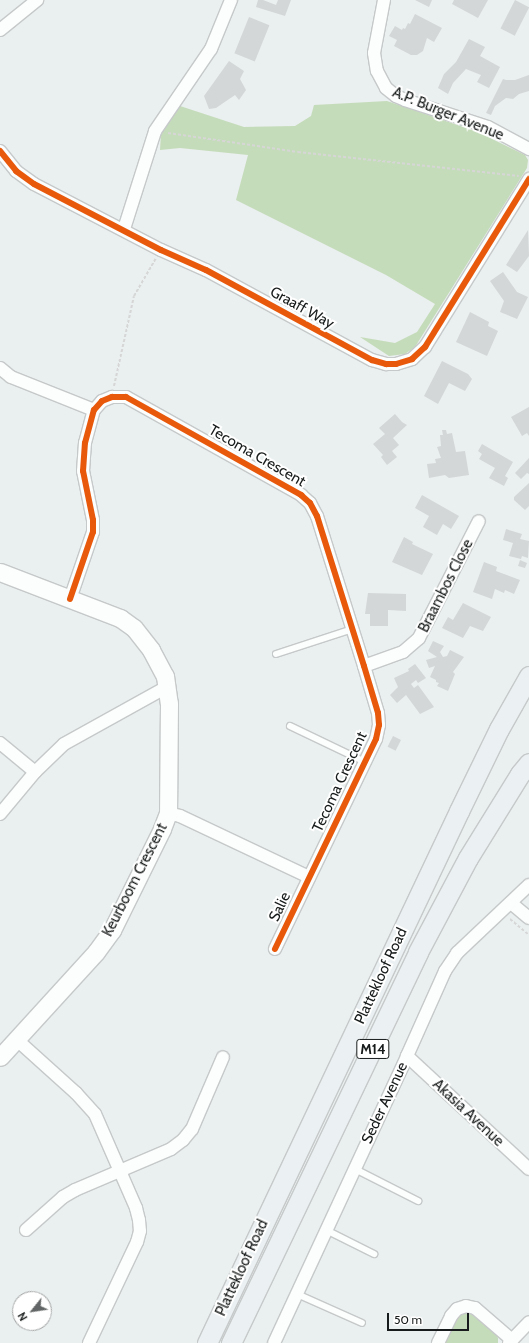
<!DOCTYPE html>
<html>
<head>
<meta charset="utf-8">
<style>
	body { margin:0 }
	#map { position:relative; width:529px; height:1343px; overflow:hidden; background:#eaefef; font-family:Cabin,sans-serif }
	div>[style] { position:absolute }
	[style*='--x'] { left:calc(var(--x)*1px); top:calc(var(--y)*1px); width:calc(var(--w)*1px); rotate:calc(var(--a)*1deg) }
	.green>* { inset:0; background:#c5dcba }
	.building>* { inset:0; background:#d4d7d7; transform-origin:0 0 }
	.path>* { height:2px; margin-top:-1px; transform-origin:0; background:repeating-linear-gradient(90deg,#d6d6d6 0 3px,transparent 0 5px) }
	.roads { filter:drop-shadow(1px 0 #c6c9c9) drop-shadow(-1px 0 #c6c9c9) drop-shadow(0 1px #c6c9c9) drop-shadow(0 -1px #c6c9c9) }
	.lane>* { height:6px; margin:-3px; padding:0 3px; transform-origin:3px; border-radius:3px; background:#fcfdfd }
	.street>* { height:12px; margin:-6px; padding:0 6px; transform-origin:6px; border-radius:6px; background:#fcfdfd }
	.secondary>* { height:17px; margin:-8.5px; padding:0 8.5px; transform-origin:8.5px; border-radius:8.5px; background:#fcfdfd }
	.primary>* { height:19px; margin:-9.5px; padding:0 9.5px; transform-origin:9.5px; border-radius:9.5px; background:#ebf1f3 }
	.cycleway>* { height:6px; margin:-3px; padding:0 3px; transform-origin:3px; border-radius:3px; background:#e8590c }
	span { translate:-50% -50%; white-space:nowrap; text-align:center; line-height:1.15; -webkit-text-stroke:4px #fff; paint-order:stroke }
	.shield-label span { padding:1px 3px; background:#fff; border:1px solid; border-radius:3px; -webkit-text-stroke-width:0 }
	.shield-label { font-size:14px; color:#181b1b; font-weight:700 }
	.street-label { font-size:15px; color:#181b1b }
	.north { position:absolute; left:12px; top:1291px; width:40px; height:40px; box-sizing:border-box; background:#fff; border:1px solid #a3a4a4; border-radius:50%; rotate:240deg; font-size:11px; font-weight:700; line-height:16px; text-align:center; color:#181b1b }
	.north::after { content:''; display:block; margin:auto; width:14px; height:18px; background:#626565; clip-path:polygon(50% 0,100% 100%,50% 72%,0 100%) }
	.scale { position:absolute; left:387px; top:1313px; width:82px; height:18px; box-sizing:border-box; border:2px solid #181b1b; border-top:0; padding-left:5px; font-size:12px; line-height:14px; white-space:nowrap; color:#181b1b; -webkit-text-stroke:3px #fff; paint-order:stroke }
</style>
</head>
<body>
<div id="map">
	<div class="green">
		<i style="clip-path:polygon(387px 101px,478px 132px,525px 155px,528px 160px,527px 168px,415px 347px,405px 354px,389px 356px,360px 337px,395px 343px,417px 332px,435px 304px,386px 275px,236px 200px,248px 155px,180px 148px,160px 150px,161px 133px,180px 106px,244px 127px,295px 126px,311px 116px,314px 105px)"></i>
		<i style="clip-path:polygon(471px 1312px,494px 1331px,498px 1338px,498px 1343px,443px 1343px,454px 1319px,461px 1314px)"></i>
	</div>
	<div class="building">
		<i style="clip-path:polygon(258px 0,263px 0,276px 5px,278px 0,291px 0,285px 16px,256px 7px)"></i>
		<i style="clip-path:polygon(415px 0,432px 0,429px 7px)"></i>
		<i style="clip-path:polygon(454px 0,488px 0,478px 18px,452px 4px)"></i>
		<i style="left:515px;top:0;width:16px;height:32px;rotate:27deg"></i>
		<i style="clip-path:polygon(415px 14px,442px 28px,434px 42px,427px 38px,423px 51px,417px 55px,411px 55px,394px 46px,397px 40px,389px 36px,395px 26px,402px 30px,403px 28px,405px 29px,408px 23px,410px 24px)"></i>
		<i style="left:249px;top:17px;width:22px;height:39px;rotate:22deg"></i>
		<i style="clip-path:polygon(469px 39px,485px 47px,480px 56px,500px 67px,489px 88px,477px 82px,481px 75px,466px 69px,453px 83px,448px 94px,438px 88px,444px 74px,456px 62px)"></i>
		<i style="clip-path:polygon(229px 61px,244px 71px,240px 79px,246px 90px,239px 100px,235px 95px,216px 108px,209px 109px,204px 96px)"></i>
		<i style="clip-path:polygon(529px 75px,529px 91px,519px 94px,513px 99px,506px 98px,495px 106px,491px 115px,486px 113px,503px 79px,506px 80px,515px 80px)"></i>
		<i style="clip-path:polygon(528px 230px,529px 256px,517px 272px,506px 265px)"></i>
		<i style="clip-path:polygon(503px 272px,517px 292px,528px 297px,517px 319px,500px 312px,504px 301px,490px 281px)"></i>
		<i style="clip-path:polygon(470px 312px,489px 322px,488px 326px,498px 331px,487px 356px,456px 342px)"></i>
		<i style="clip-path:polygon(442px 361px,468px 374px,472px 379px,465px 391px,449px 383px,438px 404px,424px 396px)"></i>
		<i style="clip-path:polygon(529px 407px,529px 436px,527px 433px,522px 436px,511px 417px)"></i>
		<i style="clip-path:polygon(395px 414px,402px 422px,407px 425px,393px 438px,399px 445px,392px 451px,397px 457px,387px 465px,381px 457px,383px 455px,373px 444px,385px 434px,379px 428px)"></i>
		<i style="clip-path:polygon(442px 430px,446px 430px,447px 434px,452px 433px,456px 452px,465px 451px,469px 475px,449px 478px,445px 475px,429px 478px,427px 464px,436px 463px,435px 459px,441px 458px,437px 447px,441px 446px,440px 435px,443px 435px)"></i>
		<i style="clip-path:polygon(482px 444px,513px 462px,505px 476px,508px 478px,504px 486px,489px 478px,495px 468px,479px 459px,482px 454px,478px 451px)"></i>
		<i style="clip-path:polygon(529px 458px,529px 474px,527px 473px,521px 479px,515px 473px)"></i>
		<i style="clip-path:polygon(529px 483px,529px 506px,525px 510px,514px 500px,514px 497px)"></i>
		<i style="clip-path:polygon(422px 495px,459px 516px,451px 529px,443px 524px,437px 535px,423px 527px,429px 516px,415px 508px)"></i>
		<i style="clip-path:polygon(506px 529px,522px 534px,520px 539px,529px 541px,528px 558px,522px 556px,521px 559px,509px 556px,513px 543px,503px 540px)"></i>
		<i style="clip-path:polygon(404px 537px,413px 542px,412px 544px,433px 554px,422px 575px,392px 562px)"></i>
		<i style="clip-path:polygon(520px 560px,527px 563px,525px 568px,518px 566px)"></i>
		<i style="clip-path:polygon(484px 562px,497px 567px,496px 571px,520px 580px,514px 594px,505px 590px,504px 593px,495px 589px,492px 599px,473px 592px)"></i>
		<i style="clip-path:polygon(368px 593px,406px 594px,406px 611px,388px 610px,388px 626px,370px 626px,370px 614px,365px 614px)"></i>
		<i style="clip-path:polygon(463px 603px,491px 617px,483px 631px,470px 626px,463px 638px,442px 628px,448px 617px,453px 620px)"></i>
		<i style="clip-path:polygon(433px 641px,444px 646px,440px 652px,443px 657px,447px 656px,450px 650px,464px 657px,453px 672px,455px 674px,448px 691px,437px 686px,439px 683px,436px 682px,436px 680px,430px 677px,435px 666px,429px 668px,426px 660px,437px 657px,428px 651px)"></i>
		<i style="clip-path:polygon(415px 664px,426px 678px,418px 683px,416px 680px,411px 684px,414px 688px,418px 685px,434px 707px,420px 714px,406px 695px,397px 703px,390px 695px,398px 687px,394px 678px,409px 671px,408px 669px)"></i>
		<i style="left:393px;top:736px;width:9px;height:12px;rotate:27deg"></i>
	</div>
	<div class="path">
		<i style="--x:168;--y:133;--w:131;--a:8.3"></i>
		<i style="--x:298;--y:152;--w:222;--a:6.2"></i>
		<i style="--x:114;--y:386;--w:92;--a:-77.5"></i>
		<i style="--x:134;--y:296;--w:44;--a:-59.9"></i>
		<i style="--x:510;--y:919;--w:25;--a:40"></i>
	</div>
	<div class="roads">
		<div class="lane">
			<i style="--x:276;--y:654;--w:81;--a:-18"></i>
			<i style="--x:290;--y:726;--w:83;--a:25.6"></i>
			<i style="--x:355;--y:1169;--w:71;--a:26.9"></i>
			<i style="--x:326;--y:1230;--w:54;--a:26.6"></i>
			<i style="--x:297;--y:1294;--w:71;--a:24"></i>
		</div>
		<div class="street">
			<i style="--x:384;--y:0;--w:54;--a:100.7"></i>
			<i style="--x:374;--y:53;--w:18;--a:81"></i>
			<i style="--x:377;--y:71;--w:19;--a:62"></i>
			<i style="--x:386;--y:88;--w:13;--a:39"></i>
			<i style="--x:396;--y:96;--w:10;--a:24"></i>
			<i style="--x:405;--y:100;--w:87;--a:18"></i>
			<i style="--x:488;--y:127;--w:47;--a:28.2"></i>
			<i style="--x:0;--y:30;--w:48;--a:-39"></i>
			<i style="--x:0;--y:151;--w:26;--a:51"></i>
			<i style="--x:16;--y:171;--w:22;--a:36"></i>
			<i style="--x:34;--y:184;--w:143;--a:27.5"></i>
			<i style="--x:161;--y:250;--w:49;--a:24"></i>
			<i style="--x:206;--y:270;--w:189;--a:28.5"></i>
			<i style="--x:372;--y:360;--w:15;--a:16"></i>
			<i style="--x:386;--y:364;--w:10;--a:0"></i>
			<i style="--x:396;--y:364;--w:17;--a:-17"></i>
			<i style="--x:412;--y:359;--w:18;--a:-43"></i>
			<i style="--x:425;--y:347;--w:198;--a:-58.2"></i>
			<i style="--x:124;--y:229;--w:103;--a:-72.4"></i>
			<i style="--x:155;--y:131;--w:99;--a:-55.7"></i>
			<i style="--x:211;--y:49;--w:53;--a:-67.8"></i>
			<i style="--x:0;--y:368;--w:14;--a:39"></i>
			<i style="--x:11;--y:377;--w:89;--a:21.7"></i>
			<i style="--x:70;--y:599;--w:71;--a:-71.1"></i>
			<i style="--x:93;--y:532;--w:12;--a:-90"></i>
			<i style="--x:93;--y:520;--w:50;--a:-101.5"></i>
			<i style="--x:83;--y:471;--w:28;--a:-86"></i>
			<i style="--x:85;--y:443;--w:34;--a:-75"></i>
			<i style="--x:94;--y:410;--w:12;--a:-48"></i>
			<i style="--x:102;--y:401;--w:11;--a:-22"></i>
			<i style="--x:112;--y:397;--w:14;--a:0"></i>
			<i style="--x:126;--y:397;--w:201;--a:29.2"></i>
			<i style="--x:301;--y:495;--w:12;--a:42"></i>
			<i style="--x:310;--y:503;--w:15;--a:62"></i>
			<i style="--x:317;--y:516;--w:157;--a:72.6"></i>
			<i style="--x:364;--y:666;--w:49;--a:73.4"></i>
			<i style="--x:378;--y:713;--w:12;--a:85"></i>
			<i style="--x:379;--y:725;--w:14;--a:102"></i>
			<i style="--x:376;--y:739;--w:233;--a:115.7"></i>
			<i style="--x:364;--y:666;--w:41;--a:-19.7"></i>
			<i style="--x:403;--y:652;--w:21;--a:-41"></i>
			<i style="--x:419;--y:638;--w:131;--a:-62.9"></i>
			<i style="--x:0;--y:743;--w:45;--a:39.6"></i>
			<i style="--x:168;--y:813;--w:12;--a:14"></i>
			<i style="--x:180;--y:816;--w:143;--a:25.3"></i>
			<i style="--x:0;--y:814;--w:55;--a:-50.2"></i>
			<i style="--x:35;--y:772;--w:40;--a:-44"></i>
			<i style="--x:64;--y:744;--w:118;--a:-29"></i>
			<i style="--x:511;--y:903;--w:23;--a:40"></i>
			<i style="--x:16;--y:1039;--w:81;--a:42"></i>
			<i style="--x:76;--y:1093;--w:28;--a:48"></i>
			<i style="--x:95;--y:1114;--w:103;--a:66.4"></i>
			<i style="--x:136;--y:1208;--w:12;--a:76"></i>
			<i style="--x:139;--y:1220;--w:11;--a:85"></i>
			<i style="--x:140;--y:1231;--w:11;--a:105"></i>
			<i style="--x:137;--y:1242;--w:112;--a:115.4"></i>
			<i style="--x:407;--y:1056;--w:166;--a:42.8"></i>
			<i style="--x:26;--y:1230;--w:50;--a:-41.7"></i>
			<i style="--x:63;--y:1197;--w:14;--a:-30"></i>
			<i style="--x:75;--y:1190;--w:104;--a:-23.1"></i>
			<i style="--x:171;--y:1149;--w:15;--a:-37"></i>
			<i style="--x:183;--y:1140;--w:14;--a:-51"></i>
			<i style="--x:192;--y:1129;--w:78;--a:-66.7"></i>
			<i style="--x:274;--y:1343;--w:316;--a:-65.1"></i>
			<i style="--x:407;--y:1056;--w:93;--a:-65.9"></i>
			<i style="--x:445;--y:971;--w:22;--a:-56"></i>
			<i style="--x:457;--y:953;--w:99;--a:-43.4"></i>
			<i style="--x:438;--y:1343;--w:30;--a:-64"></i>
			<i style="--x:451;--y:1316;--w:9;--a:-49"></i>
			<i style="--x:457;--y:1309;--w:9;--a:-18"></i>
			<i style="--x:466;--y:1306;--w:9;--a:13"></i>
			<i style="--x:475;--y:1308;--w:49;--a:40.9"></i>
			<i style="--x:509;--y:1343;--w:29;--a:-46"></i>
		</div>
		<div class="secondary">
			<i style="--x:0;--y:572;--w:129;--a:21"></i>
			<i style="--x:120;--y:618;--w:17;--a:36"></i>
			<i style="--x:134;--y:628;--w:28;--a:52"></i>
			<i style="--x:151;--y:650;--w:30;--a:62"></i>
			<i style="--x:165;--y:676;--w:27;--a:82"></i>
			<i style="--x:169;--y:703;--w:110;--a:90.5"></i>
			<i style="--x:168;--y:813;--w:17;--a:111"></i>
			<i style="--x:162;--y:829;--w:113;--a:116.3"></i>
			<i style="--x:112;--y:930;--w:27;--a:126"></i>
			<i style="--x:96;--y:952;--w:142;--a:132.4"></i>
		</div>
		<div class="primary">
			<i style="--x:207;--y:1343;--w:589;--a:-64.65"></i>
			<i style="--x:459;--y:811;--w:91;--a:-64"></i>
			<i style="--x:499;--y:729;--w:61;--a:-60.5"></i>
			<i style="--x:231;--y:1343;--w:433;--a:-64.4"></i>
			<i style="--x:418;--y:952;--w:106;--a:-62"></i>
			<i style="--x:468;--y:858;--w:99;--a:-58.2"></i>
			<i style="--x:520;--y:774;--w:14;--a:-51"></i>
		</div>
	</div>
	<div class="cycleway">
		<i style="--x:0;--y:151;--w:26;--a:51"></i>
		<i style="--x:16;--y:171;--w:22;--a:36"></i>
		<i style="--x:34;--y:184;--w:143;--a:27.5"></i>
		<i style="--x:161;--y:250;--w:49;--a:24"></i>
		<i style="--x:206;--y:270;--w:189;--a:28.5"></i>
		<i style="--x:372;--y:360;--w:15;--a:16"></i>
		<i style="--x:386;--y:364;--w:10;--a:0"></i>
		<i style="--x:396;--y:364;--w:17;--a:-17"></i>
		<i style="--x:412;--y:359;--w:18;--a:-43"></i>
		<i style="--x:425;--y:347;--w:198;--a:-58.2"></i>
		<i style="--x:70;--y:599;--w:71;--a:-71.1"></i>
		<i style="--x:93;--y:532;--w:12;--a:-90"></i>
		<i style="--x:93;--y:520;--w:50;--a:-101.5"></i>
		<i style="--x:83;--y:471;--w:28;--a:-86"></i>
		<i style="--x:85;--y:443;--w:34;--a:-75"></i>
		<i style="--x:94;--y:410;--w:12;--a:-48"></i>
		<i style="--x:102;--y:401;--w:11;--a:-22"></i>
		<i style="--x:112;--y:397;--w:14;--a:0"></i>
		<i style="--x:126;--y:397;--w:201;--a:29.2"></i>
		<i style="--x:301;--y:495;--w:12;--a:42"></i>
		<i style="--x:310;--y:503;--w:15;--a:62"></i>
		<i style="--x:317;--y:516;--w:157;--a:72.6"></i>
		<i style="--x:364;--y:666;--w:49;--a:73.4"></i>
		<i style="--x:378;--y:713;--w:12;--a:85"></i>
		<i style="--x:379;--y:725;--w:14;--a:102"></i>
		<i style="--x:376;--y:739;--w:233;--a:115.7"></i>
	</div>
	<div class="shield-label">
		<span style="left:373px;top:1049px">M14</span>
	</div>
	<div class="street-label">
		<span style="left:448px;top:114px;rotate:22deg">A.P. Burger Avenue</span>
		<span style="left:302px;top:308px;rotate:29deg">Graaff Way</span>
		<span style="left:257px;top:456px;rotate:30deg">Tecoma Crescent</span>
		<span style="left:446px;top:586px;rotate:-63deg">Braambos Close</span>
		<span style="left:340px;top:782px;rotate:-65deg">Tecoma Crescent</span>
		<span style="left:135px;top:880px;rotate:-63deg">Keurboom Crescent</span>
		<span style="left:280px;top:907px;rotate:-65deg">Salie</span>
		<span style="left:381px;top:976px;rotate:-65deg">Plattekloof Road</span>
		<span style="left:385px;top:1103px;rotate:-65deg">Seder Avenue</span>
		<span style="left:468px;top:1113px;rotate:43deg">Akasia Avenue</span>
		<span style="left:242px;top:1268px;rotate:-65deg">Plattekloof Road</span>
	</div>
	<div class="north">N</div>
	<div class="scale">50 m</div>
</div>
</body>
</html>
